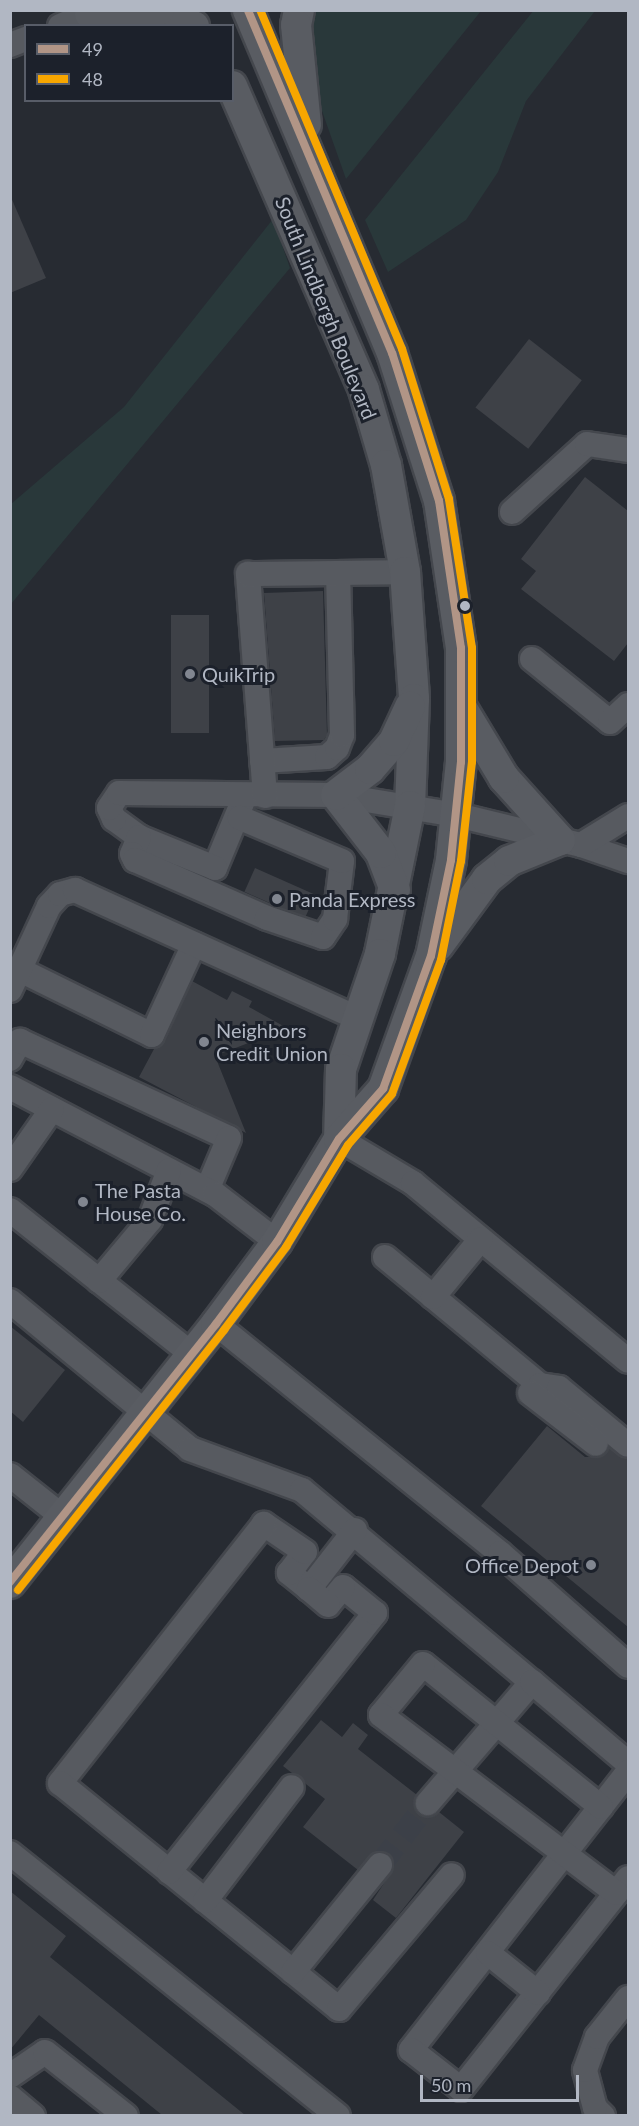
<!DOCTYPE html>
<html>
<head>
<meta charset="utf-8">
<style>
	body { margin:0 }
	#map { position:relative; width:639px; height:2126px; overflow:hidden; background:#272b32; font-family:Lato,sans-serif }
	div>[style] { position:absolute }
	[style*='--x'] { left:calc(var(--x)*1px); top:calc(var(--y)*1px); width:calc(var(--w)*1px); rotate:calc(var(--a)*1deg) }
	.green>* { inset:0; background:#29383a }
	.building>* { inset:0; background:#3e4147; transform-origin:0 0 }
	.minor-tunnel>* { height:24px; margin-top:-12px; transform-origin:0; background:repeating-linear-gradient(90deg,#3c4048 0 24px,transparent 0 36px) }
	.roads { filter:drop-shadow(2px 0 #44474d) drop-shadow(-2px 0 #44474d) drop-shadow(0 2px #44474d) drop-shadow(0 -2px #44474d) }
	.minor>* { height:24px; margin:-12px; padding:0 12px; transform-origin:12px; border-radius:12px; background:#575a60 }
	.major>* { height:30px; margin:-15px; padding:0 15px; transform-origin:15px; border-radius:15px; background:#595c62 }
	.bus-1>* { height:8px; margin:-4px; padding:0 4px; transform-origin:4px; border-radius:4px; background:#b19586 }
	.bus-2>* { height:8px; margin:-4px; padding:0 4px; transform-origin:4px; border-radius:4px; background:#f7a600 }
	.dots>* { width:16px; height:16px; translate:-50% -50%; box-sizing:border-box; border:3px solid #1c212b; border-radius:50% }
	span { translate:-50% -50%; white-space:nowrap; text-align:center; line-height:1.15; -webkit-text-stroke:6px #1c212b; paint-order:stroke }
	.street-label { font-size:20px; color:#b1b7c3 }
	.poi-label { font-size:20px; color:#b1b7c3 }
	.left { translate:0 -50%; text-align:left }
	.right { translate:-100% -50%; text-align:right }
	.frame { position:absolute; inset:0; border:12px solid #b1b7c3; pointer-events:none }
	.legend { position:absolute; left:24px; top:24px; width:210px; height:78px; box-sizing:border-box; background:#1c212b; border:2px solid #585d68; margin:0; padding:8px 10px; list-style:none; font-size:18px; color:#b1b7c3 }
	.legend li { display:flex; align-items:center; gap:12px; height:30px }
	.legend b { width:30px; border:2px solid #585d68 }
	.scale { position:absolute; left:420px; top:2075px; width:159px; height:27px; box-sizing:border-box; border:3px solid #b1b7c3; border-top:0; padding-left:8px; font-size:18px; line-height:21px; white-space:nowrap; color:#b1b7c3; -webkit-text-stroke:4px #1c212b; paint-order:stroke }
</style>
</head>
<body>
<div id="map">
	<div class="green">
		<i style="clip-path:polygon(534px 10px,595px 11px,526px 101px,498px 172px,466px 220px,388px 272px,365px 220px)"></i>
		<i style="clip-path:polygon(311px 11px,481px 11px,346px 179px,310px 77px)"></i>
		<i style="clip-path:polygon(273px 219px,290px 268px,11px 604px,11px 504px,124px 407px)"></i>
	</div>
	<div class="building">
		<i style="clip-path:polygon(10px 195px,46px 278px,10px 293px)"></i>
		<i style="left:529px;top:339px;width:67px;height:87px;rotate:38deg"></i>
		<i style="clip-path:polygon(585px 477px,628px 511px,628px 643px,614px 661px,521px 589px,536px 571px,521px 559px)"></i>
		<i style="clip-path:polygon(323px 591px,327px 735px,324px 740px,275px 741px,264px 593px)"></i>
		<i style="left:171px;top:615px;width:38px;height:118px"></i>
		<i style="left:255px;top:868px;width:66px;height:26px;rotate:24deg"></i>
		<i style="clip-path:polygon(192px 981px,227px 1000px,232px 991px,252px 1001px,249px 1007px,287px 1028px,215px 1056px,246px 1133px,139px 1077px,154px 1049px,165px 1041px)"></i>
		<i style="clip-path:polygon(10px 1326px,65px 1370px,23px 1422px,10px 1411px)"></i>
		<i style="clip-path:polygon(547px 1426px,585px 1457px,601px 1457px,609px 1448px,628px 1459px,628px 1627px,481px 1506px)"></i>
		<i style="clip-path:polygon(321px 1720px,342px 1737px,353px 1723px,368px 1735px,358px 1749px,417px 1795px,418px 1813px,426px 1817px,439px 1812px,464px 1832px,396px 1918px,373px 1900px,394px 1868px,389px 1854px,374px 1852px,358px 1870px,303px 1827px,325px 1799px,283px 1766px)"></i>
		<i style="clip-path:polygon(10px 1891px,66px 1936px,50px 1957px,245px 2115px,162px 2115px,39px 2015px,10px 2050px)"></i>
	</div>
	<div class="minor-tunnel">
		<i style="--x:380;--y:1865;--w:78;--a:-52.3"></i>
	</div>
	<div class="roads">
		<div class="minor">
			<i style="--x:60;--y:26;--w:41;--a:-22.8"></i>
			<i style="--x:10;--y:45;--w:17;--a:-21"></i>
			<i style="--x:512;--y:512;--w:101;--a:-42.2"></i>
			<i style="--x:587;--y:444;--w:41;--a:8.3"></i>
			<i style="--x:532;--y:659;--w:100;--a:38.9"></i>
			<i style="--x:610;--y:722;--w:25;--a:-43"></i>
			<i style="--x:262;--y:761;--w:65;--a:-3.5"></i>
			<i style="--x:327;--y:757;--w:13;--a:-42"></i>
			<i style="--x:337;--y:748;--w:14;--a:-69"></i>
			<i style="--x:342;--y:735;--w:162;--a:-91.4"></i>
			<i style="--x:245;--y:796;--w:78;--a:112.6"></i>
			<i style="--x:215;--y:868;--w:82;--a:-157.8"></i>
			<i style="--x:139;--y:837;--w:31;--a:-144"></i>
			<i style="--x:114;--y:819;--w:12;--a:-114"></i>
			<i style="--x:109;--y:808;--w:18;--a:-56"></i>
			<i style="--x:119;--y:793;--w:217;--a:0.5"></i>
			<i style="--x:336;--y:795;--w:123;--a:9.4"></i>
			<i style="--x:457;--y:815;--w:128;--a:13.6"></i>
			<i style="--x:581;--y:845;--w:50;--a:18.8"></i>
			<i style="--x:265;--y:796;--w:223;--a:-94.4"></i>
			<i style="--x:248;--y:574;--w:157;--a:-0.7"></i>
			<i style="--x:139;--y:837;--w:18;--a:112"></i>
			<i style="--x:132;--y:854;--w:7;--a:63"></i>
			<i style="--x:135;--y:860;--w:144;--a:23.7"></i>
			<i style="--x:267;--y:918;--w:59;--a:18.7"></i>
			<i style="--x:323;--y:937;--w:22;--a:-56"></i>
			<i style="--x:335;--y:919;--w:58;--a:-83.1"></i>
			<i style="--x:342;--y:861;--w:111;--a:-157.1"></i>
			<i style="--x:581;--y:845;--w:55;--a:-31.7"></i>
			<i style="--x:20;--y:970;--w:147;--a:26.2"></i>
			<i style="--x:152;--y:1035;--w:100;--a:-65.2"></i>
			<i style="--x:10;--y:990;--w:93;--a:-65.1"></i>
			<i style="--x:49;--y:906;--w:16;--a:-47"></i>
			<i style="--x:60;--y:894;--w:16;--a:-15"></i>
			<i style="--x:75;--y:890;--w:312;--a:24.4"></i>
			<i style="--x:10;--y:1059;--w:21;--a:-61"></i>
			<i style="--x:20;--y:1041;--w:230;--a:24.9"></i>
			<i style="--x:229;--y:1138;--w:56;--a:112.9"></i>
			<i style="--x:10;--y:1087;--w:231;--a:27.6"></i>
			<i style="--x:215;--y:1194;--w:78;--a:37.7"></i>
			<i style="--x:339;--y:1139;--w:86;--a:30.7"></i>
			<i style="--x:413;--y:1183;--w:279;--a:39.6"></i>
			<i style="--x:10;--y:1169;--w:73;--a:-55"></i>
			<i style="--x:10;--y:1210;--w:232;--a:38.4"></i>
			<i style="--x:385;--y:1257;--w:201;--a:39.6"></i>
			<i style="--x:540;--y:1385;--w:19;--a:9"></i>
			<i style="--x:559;--y:1388;--w:89;--a:39.6"></i>
			<i style="--x:99;--y:1281;--w:80;--a:-50.1"></i>
			<i style="--x:150;--y:1220;--w:53;--a:-69.2"></i>
			<i style="--x:433;--y:1297;--w:75;--a:-50.4"></i>
			<i style="--x:10;--y:1301;--w:233;--a:39.4"></i>
			<i style="--x:190;--y:1449;--w:119;--a:20.1"></i>
			<i style="--x:302;--y:1490;--w:300;--a:39.9"></i>
			<i style="--x:532;--y:1682;--w:160;--a:130.7"></i>
			<i style="--x:216;--y:1324;--w:365;--a:38.9"></i>
			<i style="--x:500;--y:1553;--w:171;--a:41.4"></i>
			<i style="--x:530;--y:1393;--w:83;--a:37.7"></i>
			<i style="--x:10;--y:1475;--w:68;--a:38.4"></i>
			<i style="--x:355;--y:1530;--w:75;--a:127.9"></i>
			<i style="--x:309;--y:1589;--w:26;--a:-141"></i>
			<i style="--x:289;--y:1573;--w:26;--a:-53"></i>
			<i style="--x:305;--y:1552;--w:50;--a:-145.7"></i>
			<i style="--x:264;--y:1524;--w:330;--a:128.2"></i>
			<i style="--x:60;--y:1783;--w:359;--a:39"></i>
			<i style="--x:339;--y:2009;--w:175;--a:-49.9"></i>
			<i style="--x:532;--y:1682;--w:126;--a:40.2"></i>
			<i style="--x:628;--y:1772;--w:353;--a:128"></i>
			<i style="--x:411;--y:2050;--w:63;--a:38"></i>
			<i style="--x:461;--y:2089;--w:269;--a:-51.6"></i>
			<i style="--x:601;--y:1807;--w:228;--a:-141.2"></i>
			<i style="--x:423;--y:1664;--w:66;--a:129.5"></i>
			<i style="--x:381;--y:1715;--w:295;--a:37.1"></i>
			<i style="--x:10;--y:1853;--w:420;--a:38.7"></i>
			<i style="--x:169;--y:1872;--w:331;--a:-51.5"></i>
			<i style="--x:375;--y:1613;--w:41;--a:-140.9"></i>
			<i style="--x:343;--y:1587;--w:23;--a:130"></i>
			<i style="--x:328;--y:1605;--w:25;--a:-140"></i>
			<i style="--x:205;--y:1901;--w:143;--a:-52.7"></i>
			<i style="--x:488;--y:1953;--w:64;--a:38.7"></i>
			<i style="--x:293;--y:1972;--w:138;--a:-50.9"></i>
			<i style="--x:10;--y:2076;--w:42;--a:-34.4"></i>
			<i style="--x:45;--y:2052;--w:103;--a:38.3"></i>
			<i style="--x:10;--y:2097;--w:30;--a:40"></i>
			<i style="--x:603;--y:2116;--w:11;--a:-135"></i>
			<i style="--x:595;--y:2108;--w:39;--a:-105"></i>
			<i style="--x:585;--y:2070;--w:35;--a:-70"></i>
			<i style="--x:597;--y:2037;--w:50;--a:-51.5"></i>
		</div>
		<div class="major">
			<i style="--x:162;--y:10;--w:36;--a:27"></i>
			<i style="--x:299;--y:10;--w:15;--a:101"></i>
			<i style="--x:296;--y:25;--w:100;--a:84.3"></i>
			<i style="--x:90;--y:14;--w:69;--a:-3.3"></i>
			<i style="--x:232;--y:86;--w:331;--a:66.5"></i>
			<i style="--x:364;--y:390;--w:78;--a:73.7"></i>
			<i style="--x:386;--y:465;--w:109;--a:79.9"></i>
			<i style="--x:405;--y:572;--w:127;--a:85.9"></i>
			<i style="--x:414;--y:699;--w:107;--a:92.1"></i>
			<i style="--x:410;--y:806;--w:151;--a:101.5"></i>
			<i style="--x:380;--y:954;--w:121;--a:108.7"></i>
			<i style="--x:341;--y:1069;--w:70;--a:91.6"></i>
			<i style="--x:395;--y:890;--w:40;--a:-111"></i>
			<i style="--x:381;--y:853;--w:73;--a:-127.8"></i>
			<i style="--x:336;--y:795;--w:43;--a:-37.4"></i>
			<i style="--x:370;--y:769;--w:37;--a:-49"></i>
			<i style="--x:394;--y:741;--w:38;--a:-65"></i>
			<i style="--x:438;--y:946;--w:83;--a:-53.8"></i>
			<i style="--x:487;--y:879;--w:28;--a:-39"></i>
			<i style="--x:509;--y:861;--w:55;--a:-22.4"></i>
			<i style="--x:560;--y:840;--w:84;--a:-132.1"></i>
			<i style="--x:504;--y:778;--w:79;--a:-121.1"></i>
			<i style="--x:10;--y:1583;--w:331;--a:-51.5"></i>
			<i style="--x:216;--y:1324;--w:102;--a:-53.4"></i>
			<i style="--x:277;--y:1242;--w:120;--a:-59"></i>
			<i style="--x:339;--y:1139;--w:67;--a:-48.7"></i>
			<i style="--x:383;--y:1089;--w:141;--a:-70.2"></i>
			<i style="--x:431;--y:956;--w:98;--a:-78.2"></i>
			<i style="--x:451;--y:860;--w:99;--a:-84.2"></i>
			<i style="--x:461;--y:762;--w:114;--a:-90"></i>
			<i style="--x:461;--y:648;--w:149;--a:-98.5"></i>
			<i style="--x:439;--y:501;--w:155;--a:-107.6"></i>
			<i style="--x:392;--y:353;--w:372;--a:-112.8"></i>
		</div>
	</div>
	<div class="bus-1">
		<i style="--x:10;--y:1582;--w:330;--a:-51.4"></i>
		<i style="--x:216;--y:1324;--w:102;--a:-53.4"></i>
		<i style="--x:277;--y:1242;--w:120;--a:-59"></i>
		<i style="--x:339;--y:1139;--w:67;--a:-48.7"></i>
		<i style="--x:383;--y:1089;--w:141;--a:-70.2"></i>
		<i style="--x:431;--y:956;--w:98;--a:-78.2"></i>
		<i style="--x:451;--y:860;--w:99;--a:-84.2"></i>
		<i style="--x:461;--y:762;--w:114;--a:-90"></i>
		<i style="--x:461;--y:648;--w:149;--a:-98.5"></i>
		<i style="--x:439;--y:501;--w:155;--a:-107.6"></i>
		<i style="--x:392;--y:353;--w:372;--a:-112.8"></i>
	</div>
	<div class="bus-2">
		<i style="--x:18;--y:1590;--w:332;--a:-51.6"></i>
		<i style="--x:224;--y:1330;--w:104;--a:-53.2"></i>
		<i style="--x:286;--y:1247;--w:119;--a:-58.7"></i>
		<i style="--x:348;--y:1145;--w:67;--a:-49.2"></i>
		<i style="--x:392;--y:1094;--w:143;--a:-69.9"></i>
		<i style="--x:441;--y:960;--w:101;--a:-78.6"></i>
		<i style="--x:461;--y:861;--w:100;--a:-83.7"></i>
		<i style="--x:472;--y:762;--w:114;--a:-90"></i>
		<i style="--x:472;--y:648;--w:151;--a:-98.8"></i>
		<i style="--x:449;--y:499;--w:157;--a:-107.4"></i>
		<i style="--x:402;--y:349;--w:368;--a:-112.7"></i>
	</div>
	<div class="dots">
		<i style="left:465px;top:606px;background:#b1b7c3"></i>
		<i style="left:190px;top:674px;background:#818690"></i>
		<i style="left:277px;top:899px;background:#818690"></i>
		<i style="left:204px;top:1042px;background:#818690"></i>
		<i style="left:83px;top:1202px;background:#818690"></i>
		<i style="left:591px;top:1565px;background:#818690"></i>
	</div>
	<div class="street-label">
		<span style="left:326px;top:308px;rotate:68deg">South Lindbergh Boulevard</span>
	</div>
	<div class="poi-label">
		<span class="left" style="left:202px;top:674px">QuikTrip</span>
		<span class="left" style="left:289px;top:899px">Panda Express</span>
		<span class="left" style="left:216px;top:1042px">Neighbors<br>Credit Union</span>
		<span class="left" style="left:95px;top:1202px">The Pasta<br>House Co.</span>
		<span class="right" style="left:579px;top:1565px">Office Depot</span>
	</div>
	<div class="frame"></div>
	<ul class="legend">
	<li><b style="height:8px;background:#b19586"></b>49</li>
	<li><b style="height:8px;background:#f7a600"></b>48</li>
	</ul>
	<div class="scale">50 m</div>
</div>
</body>
</html>
